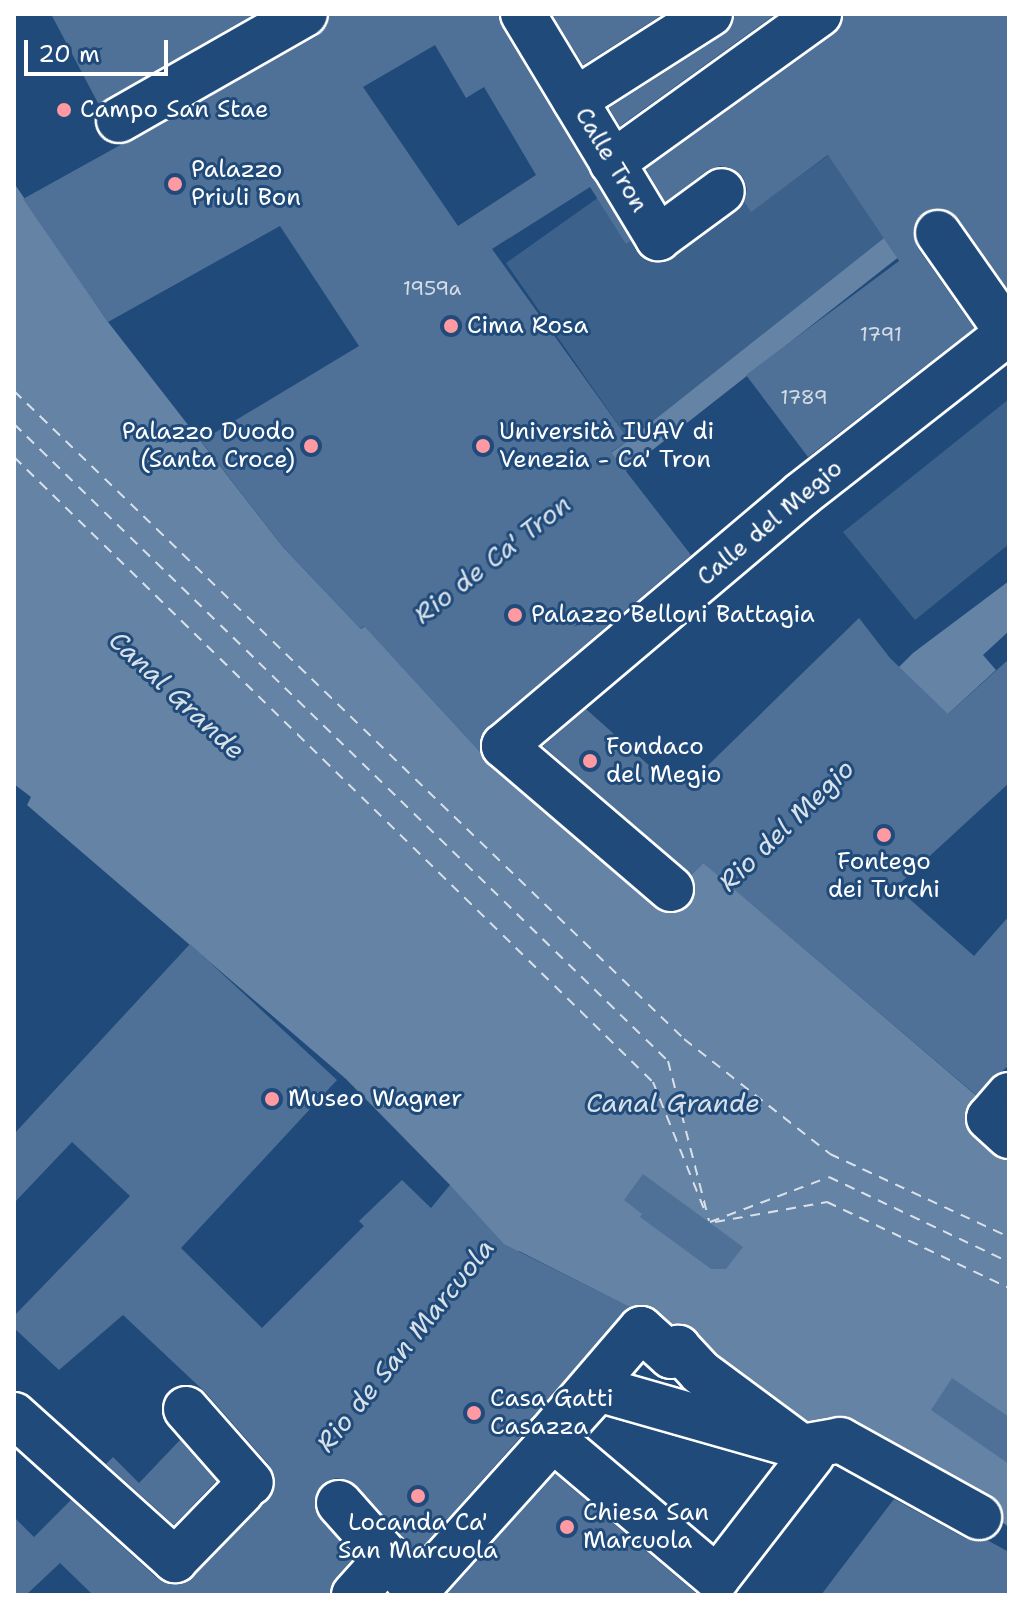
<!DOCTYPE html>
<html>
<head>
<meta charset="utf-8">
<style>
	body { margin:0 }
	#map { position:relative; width:1023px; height:1609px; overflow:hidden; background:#1f4a7a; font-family:"Shantell Sans",sans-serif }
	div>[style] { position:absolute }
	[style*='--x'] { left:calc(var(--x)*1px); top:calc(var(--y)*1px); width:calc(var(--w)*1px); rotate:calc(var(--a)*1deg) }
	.green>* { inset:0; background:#3c618b }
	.water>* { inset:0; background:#6583a4 }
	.ferry>* { height:2px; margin-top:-1px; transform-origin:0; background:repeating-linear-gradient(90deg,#d8e0e8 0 10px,transparent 0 18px) }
	.building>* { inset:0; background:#507197 }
	.roads { filter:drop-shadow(2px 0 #fff) drop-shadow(-2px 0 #fff) drop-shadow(0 2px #fff) drop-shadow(0 -2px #fff) }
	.minor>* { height:44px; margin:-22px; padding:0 22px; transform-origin:22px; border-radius:22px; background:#1f4a7a }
	.dots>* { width:22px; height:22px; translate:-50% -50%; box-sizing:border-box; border:4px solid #1f4a7a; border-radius:50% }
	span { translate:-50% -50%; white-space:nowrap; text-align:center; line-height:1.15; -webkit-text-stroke:6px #1f4a7a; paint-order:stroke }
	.number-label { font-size:20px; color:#d3dce5 }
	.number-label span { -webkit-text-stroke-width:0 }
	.poi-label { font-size:24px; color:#fff }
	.left { translate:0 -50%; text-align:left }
	.right { translate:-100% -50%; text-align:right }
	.street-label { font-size:24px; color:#fff }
	.water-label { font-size:26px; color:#d8e0e8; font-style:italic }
	.frame { position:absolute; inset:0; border:16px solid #fff; pointer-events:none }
	.scale { position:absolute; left:24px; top:40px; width:144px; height:36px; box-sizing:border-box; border:4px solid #fff; border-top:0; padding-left:10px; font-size:24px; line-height:28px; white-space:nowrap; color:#fff; -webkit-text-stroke:6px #1f4a7a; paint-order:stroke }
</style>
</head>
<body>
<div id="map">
	<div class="green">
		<i style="clip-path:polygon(829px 155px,884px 238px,629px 440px,506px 263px,613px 187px,663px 256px,736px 192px,751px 211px)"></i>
		<i style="clip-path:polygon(1009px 399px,1009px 544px,915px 620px,843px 532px)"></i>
	</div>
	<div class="water">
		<i style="clip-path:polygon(1009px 146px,988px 187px,391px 655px,484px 756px,667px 899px,913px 653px,1009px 581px,1009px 631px,983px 655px,996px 670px,746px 899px,979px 1098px,966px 1114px,1009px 1152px,1009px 1527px,909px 1459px,786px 1430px,643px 1314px,519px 1251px,350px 1453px,315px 1499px,320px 1505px,301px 1523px,221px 1595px,153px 1595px,374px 1352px,450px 1185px,346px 1079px,27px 805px,31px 797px,14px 784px,14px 183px,108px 322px,283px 547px,361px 629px,629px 440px,884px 238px)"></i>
	</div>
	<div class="ferry">
		<i style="--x:14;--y:391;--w:932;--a:44.04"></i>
		<i style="--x:684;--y:1039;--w:186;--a:38.2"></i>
		<i style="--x:830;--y:1154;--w:197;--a:24.9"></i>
		<i style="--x:14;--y:424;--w:913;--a:44.25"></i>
		<i style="--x:668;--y:1061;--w:165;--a:75.6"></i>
		<i style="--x:14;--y:457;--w:894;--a:44.37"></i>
		<i style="--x:653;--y:1082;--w:142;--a:68.1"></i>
		<i style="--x:710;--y:1222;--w:127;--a:-20.7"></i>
		<i style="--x:829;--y:1177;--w:199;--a:25.3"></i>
		<i style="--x:715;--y:1222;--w:114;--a:-10.1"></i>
		<i style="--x:827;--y:1202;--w:201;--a:25.3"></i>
	</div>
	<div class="building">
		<i style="clip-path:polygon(51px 14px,254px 14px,99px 105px)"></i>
		<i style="clip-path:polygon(evenodd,330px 14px,498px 14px,502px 27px,631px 241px,626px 244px,590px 187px,492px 249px,629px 440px,611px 452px,691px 555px,488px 727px,480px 738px,480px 752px,364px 626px,361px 629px,283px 547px,201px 441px,359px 346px,280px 226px,108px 322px,23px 199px,317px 36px,327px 26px,330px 14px,435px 45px,466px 98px,484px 87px,536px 175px,458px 226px,363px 87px,435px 45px)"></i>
		<i style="clip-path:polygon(552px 14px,663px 14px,583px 65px)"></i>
		<i style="clip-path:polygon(735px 14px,776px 14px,620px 126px,609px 108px,723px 35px,732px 26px)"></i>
		<i style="clip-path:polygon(844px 14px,1009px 14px,1009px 291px,958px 218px,948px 210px,937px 208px,923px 213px,915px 223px,913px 234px,917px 247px,974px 328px,808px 457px,746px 375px,899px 261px,828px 155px,751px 212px,744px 202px,747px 189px,743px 177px,731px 168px,720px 166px,708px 170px,665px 202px,646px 169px,834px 34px,841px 25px)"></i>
		<i style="clip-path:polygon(859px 618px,890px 658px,948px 714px,1009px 659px,1009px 783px,896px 887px,974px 956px,1009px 916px,1009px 1065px,976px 1095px,703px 863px,691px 875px,543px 746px,586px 709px,662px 777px,698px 775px)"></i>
		<i style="clip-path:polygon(190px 944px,337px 1080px,181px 1248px,262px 1328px,364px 1226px,359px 1221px,402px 1180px,431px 1208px,450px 1185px,504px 1244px,630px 1307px,530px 1420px,524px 1433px,417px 1553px,357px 1486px,348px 1480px,335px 1478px,322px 1485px,315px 1496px,315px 1509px,354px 1557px,335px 1579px,330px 1595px,93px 1595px,60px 1563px,26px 1595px,14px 1595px,14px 1517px,34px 1537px,71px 1500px,158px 1579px,169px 1584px,181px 1584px,193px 1577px,275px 1490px,275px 1477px,270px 1466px,205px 1392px,123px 1315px,59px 1370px,14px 1328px,14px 1316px,130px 1196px,72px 1142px,14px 1203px,14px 1134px)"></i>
		<i style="clip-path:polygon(643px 1174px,743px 1247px,726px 1269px,711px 1269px,640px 1217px,642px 1214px,624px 1200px)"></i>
		<i style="clip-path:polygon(952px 1378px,1009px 1417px,1009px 1464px,931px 1410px)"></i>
		<i style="clip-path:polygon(180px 1440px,216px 1481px,174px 1525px,106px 1464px,113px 1457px,139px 1483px)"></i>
		<i style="clip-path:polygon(555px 1474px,698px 1595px,446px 1595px)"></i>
		<i style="clip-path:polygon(894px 1499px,967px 1539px,987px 1540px,1009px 1552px,1009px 1595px,821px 1595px)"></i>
	</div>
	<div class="roads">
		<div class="minor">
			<i style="--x:523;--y:14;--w:262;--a:58.9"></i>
			<i style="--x:658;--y:238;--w:79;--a:-36.3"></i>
			<i style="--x:575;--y:100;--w:160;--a:-32.5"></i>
			<i style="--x:119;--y:120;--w:214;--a:-29.7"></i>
			<i style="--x:612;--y:163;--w:255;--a:-35.7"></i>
			<i style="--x:938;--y:233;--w:122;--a:55"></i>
			<i style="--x:671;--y:889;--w:220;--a:-139.4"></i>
			<i style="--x:504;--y:746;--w:390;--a:-40.2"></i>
			<i style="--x:802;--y:494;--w:263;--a:-38"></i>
			<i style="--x:1009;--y:1095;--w:30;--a:131"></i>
			<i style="--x:989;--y:1118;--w:27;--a:42"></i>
			<i style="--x:641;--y:1329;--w:40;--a:42"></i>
			<i style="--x:671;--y:1356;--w:11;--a:-49"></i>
			<i style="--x:678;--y:1348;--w:33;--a:47"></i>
			<i style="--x:700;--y:1372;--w:139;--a:36.5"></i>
			<i style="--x:812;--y:1455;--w:155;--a:127.7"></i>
			<i style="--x:717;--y:1578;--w:220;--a:-139.8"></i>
			<i style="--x:549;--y:1436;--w:141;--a:-49.3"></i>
			<i style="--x:186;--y:1409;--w:98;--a:48.7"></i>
			<i style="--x:14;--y:1415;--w:217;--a:42"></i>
			<i style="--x:175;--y:1560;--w:96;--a:-45.8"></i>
			<i style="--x:339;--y:1503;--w:123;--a:48.3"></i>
			<i style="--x:417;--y:1590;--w:270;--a:-48"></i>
			<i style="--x:598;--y:1389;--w:212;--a:15.9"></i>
			<i style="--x:802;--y:1447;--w:39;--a:-10"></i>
			<i style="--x:840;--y:1440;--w:159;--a:29"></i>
			<i style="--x:354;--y:1595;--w:51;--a:-48.2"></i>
		</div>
	</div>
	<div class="dots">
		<i style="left:64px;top:110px;background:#ff9aa2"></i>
		<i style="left:175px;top:184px;background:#ff9aa2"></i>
		<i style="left:451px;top:326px;background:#ff9aa2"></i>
		<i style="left:311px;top:446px;background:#ff9aa2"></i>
		<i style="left:483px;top:446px;background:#ff9aa2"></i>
		<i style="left:515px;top:615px;background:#ff9aa2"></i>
		<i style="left:590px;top:761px;background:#ff9aa2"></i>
		<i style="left:884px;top:835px;background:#ff9aa2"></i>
		<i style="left:272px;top:1099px;background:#ff9aa2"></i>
		<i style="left:474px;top:1413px;background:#ff9aa2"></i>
		<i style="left:418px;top:1496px;background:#ff9aa2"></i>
		<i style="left:567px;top:1527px;background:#ff9aa2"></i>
	</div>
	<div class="number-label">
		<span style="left:432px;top:288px">1959a</span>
		<span style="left:881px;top:334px">1791</span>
		<span style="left:804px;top:397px">1789</span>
	</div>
	<div class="poi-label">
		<span class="left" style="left:80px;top:110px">Campo San Stae</span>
		<span class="left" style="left:191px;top:184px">Palazzo<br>Priuli Bon</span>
		<span class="left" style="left:467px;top:326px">Cima Rosa</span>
		<span class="right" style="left:295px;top:446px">Palazzo Duodo<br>(Santa Croce)</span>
		<span class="left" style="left:499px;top:446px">Università IUAV di<br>Venezia - Ca' Tron</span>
		<span class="left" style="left:531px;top:615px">Palazzo Belloni Battagia</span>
		<span class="left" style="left:606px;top:761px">Fondaco<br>del Megio</span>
		<span style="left:884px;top:876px">Fontego<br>dei Turchi</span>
		<span class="left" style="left:288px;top:1099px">Museo Wagner</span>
		<span class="left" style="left:490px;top:1413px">Casa Gatti<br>Casazza</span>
		<span class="left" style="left:583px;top:1527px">Chiesa San<br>Marcuola</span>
		<span style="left:418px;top:1537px">Locanda Ca'<br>San Marcuola</span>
	</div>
	<div class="street-label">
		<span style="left:611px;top:160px;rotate:59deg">Calle Tron</span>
		<span style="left:770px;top:523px;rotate:-40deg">Calle del Megio</span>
	</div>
	<div class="water-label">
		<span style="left:492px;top:559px;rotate:-38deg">Rio de Ca' Tron</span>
		<span style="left:177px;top:695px;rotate:43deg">Canal Grande</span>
		<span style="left:786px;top:825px;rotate:-44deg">Rio del Megio</span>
		<span style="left:673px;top:1103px">Canal Grande</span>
		<span style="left:405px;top:1345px;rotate:-51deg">Rio de San Marcuola</span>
	</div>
	<div class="frame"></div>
	<div class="scale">20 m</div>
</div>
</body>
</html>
